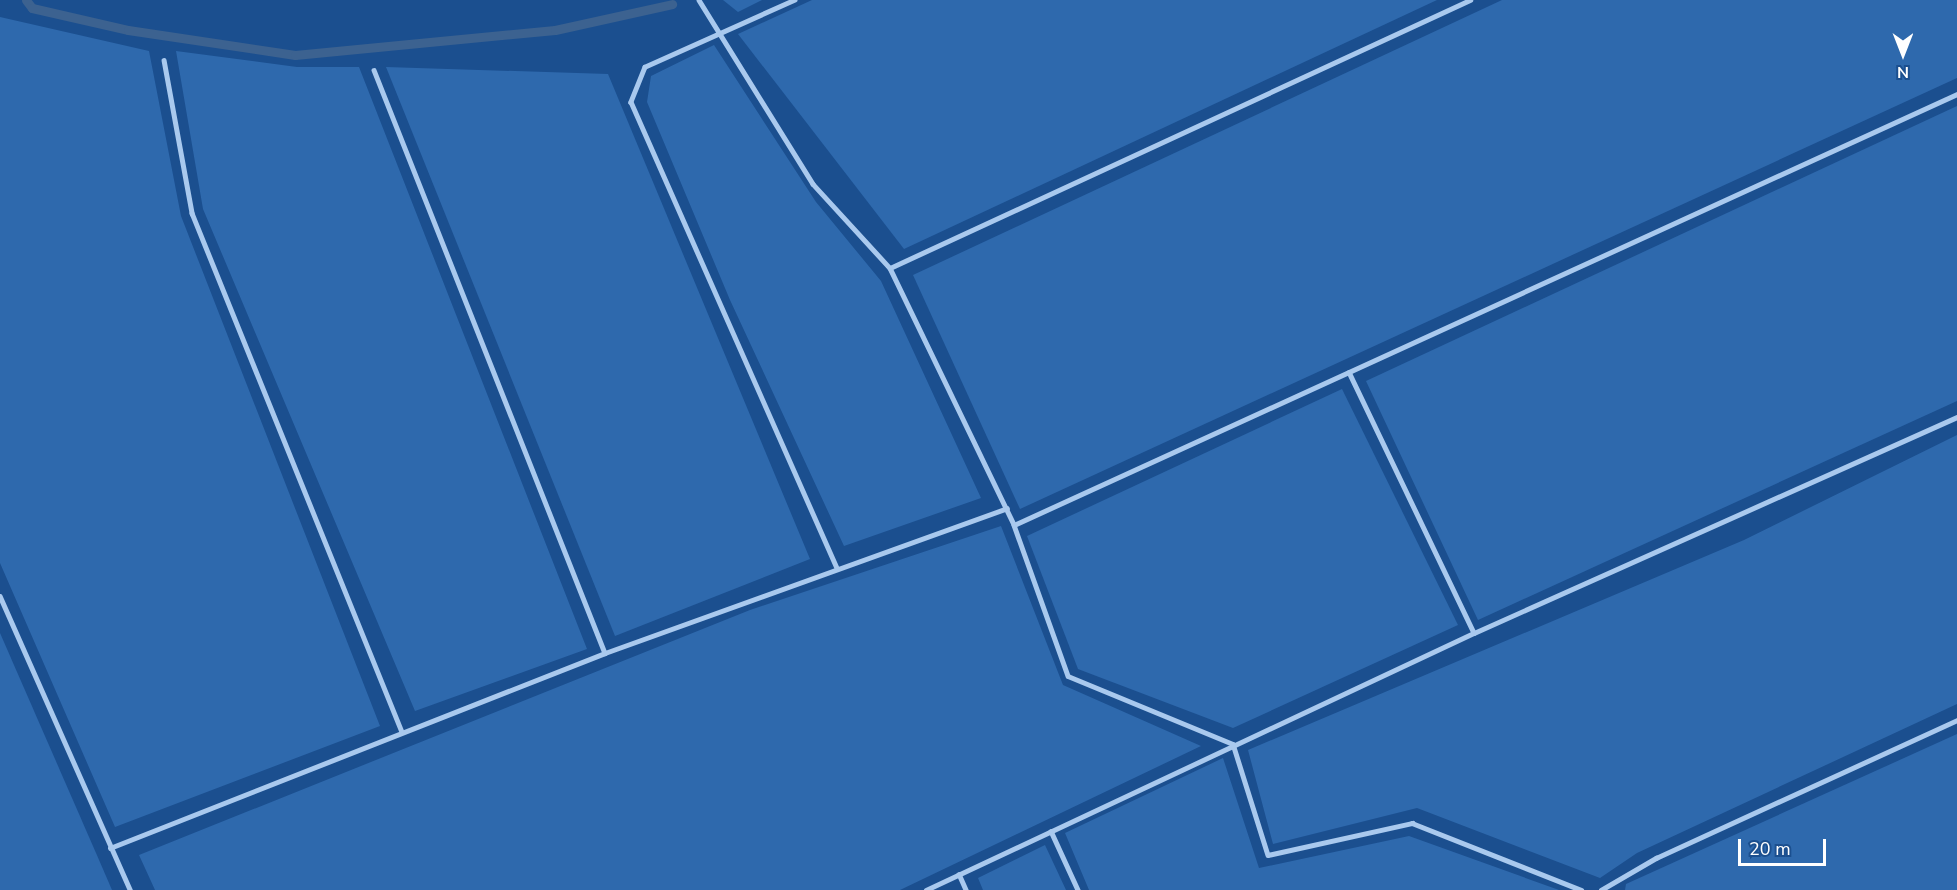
<!DOCTYPE html>
<html>
<head>
<meta charset="utf-8">
<style>
	body { margin:0 }
	#map { position:relative; width:1957px; height:890px; overflow:hidden; background:#1b4f8f; font-family:"Nunito Sans",sans-serif }
	div>[style] { position:absolute }
	[style*='--x'] { left:calc(var(--x)*1px); top:calc(var(--y)*1px); width:calc(var(--w)*1px); rotate:calc(var(--a)*1deg) }
	.green>* { inset:0; background:#2e69ad }
	.stream>* { height:9px; margin:-4.5px; padding:0 4.5px; transform-origin:4.5px; border-radius:4.5px; background:#3c6290 }
	.service>* { height:4.5px; margin:-2.25px; padding:0 2.25px; transform-origin:2.25px; border-radius:2.25px; background:#a9c9ee }
	span { translate:-50% -50%; white-space:nowrap; text-align:center; line-height:1.15; -webkit-text-stroke:4.5px #1b4f8f; paint-order:stroke }
	.north { position:absolute; left:1873px; top:24px; width:60px; height:60px; -webkit-text-stroke:4px #1b4f8f; paint-order:stroke; rotate:180deg; font-size:16px; font-weight:700; line-height:24px; text-align:center; color:#fff }
	.north::after { content:''; display:block; margin:auto; width:21px; height:27px; background:#fff; clip-path:polygon(50% 0,100% 100%,50% 72%,0 100%) }
	.scale { position:absolute; left:1738px; top:839px; width:88px; height:27px; box-sizing:border-box; border:3px solid #fff; border-top:0; padding-left:8px; font-size:18px; line-height:21px; white-space:nowrap; color:#fff; -webkit-text-stroke:4px #1b4f8f; paint-order:stroke }
</style>
</head>
<body>
<div id="map">
	<div class="green">
		<i style="clip-path:polygon(723px 0,762px 0,738px 12px)"></i>
		<i style="clip-path:polygon(812px 0,1437px 0,904px 249px,738px 34px)"></i>
		<i style="clip-path:polygon(1502px 0,1957px 0,1957px 78px,1020px 509px,913px 275px)"></i>
		<i style="clip-path:polygon(0 17px,149px 51px,181px 216px,380px 726px,115px 827px,0 563px)"></i>
		<i style="clip-path:polygon(714px 45px,816px 202px,881px 281px,981px 498px,844px 546px,730px 300px,647px 102px,651px 76px)"></i>
		<i style="clip-path:polygon(176px 51px,297px 67px,359px 67px,587px 649px,415px 711px,203px 209px)"></i>
		<i style="clip-path:polygon(386px 67px,608px 74px,810px 559px,615px 636px)"></i>
		<i style="clip-path:polygon(1957px 106px,1957px 401px,1478px 620px,1366px 381px)"></i>
		<i style="clip-path:polygon(1342px 389px,1458px 625px,1233px 728px,1078px 669px,1027px 536px)"></i>
		<i style="clip-path:polygon(1957px 435px,1957px 704px,1637px 853px,1600px 878px,1417px 808px,1273px 844px,1248px 750px,1744px 540px)"></i>
		<i style="clip-path:polygon(1001px 526px,1063px 685px,1201px 746px,900px 890px,155px 890px,139px 855px,750px 610px)"></i>
		<i style="clip-path:polygon(0 633px,96px 853px,112px 890px,0 890px)"></i>
		<i style="clip-path:polygon(1957px 734px,1957px 890px,1625px 890px,1626px 884px)"></i>
		<i style="clip-path:polygon(1223px 758px,1259px 868px,1409px 836px,1559px 890px,1089px 890px,1065px 833px)"></i>
		<i style="clip-path:polygon(1045px 845px,1066px 890px,983px 890px,978px 878px)"></i>
	</div>
	<div class="stream">
		<i style="--x:26;--y:0;--w:10;--a:53"></i>
		<i style="--x:32;--y:8;--w:98;--a:12.9"></i>
		<i style="--x:128;--y:30;--w:169;--a:8.5"></i>
		<i style="--x:295;--y:55;--w:261;--a:-5.5"></i>
		<i style="--x:555;--y:30;--w:120;--a:-12.5"></i>
	</div>
	<div class="service">
		<i style="--x:699;--y:0;--w:216;--a:58.2"></i>
		<i style="--x:813;--y:184;--w:114;--a:47.5"></i>
		<i style="--x:890;--y:268;--w:639;--a:-24.8"></i>
		<i style="--x:795;--y:0;--w:164;--a:155.9"></i>
		<i style="--x:645;--y:67;--w:38;--a:112"></i>
		<i style="--x:631;--y:102;--w:510;--a:66.15"></i>
		<i style="--x:164;--y:60;--w:156;--a:79.6"></i>
		<i style="--x:192;--y:213;--w:560;--a:67.97"></i>
		<i style="--x:374;--y:70;--w:627;--a:68.39"></i>
		<i style="--x:890;--y:268;--w:285;--a:64.2"></i>
		<i style="--x:1014;--y:525;--w:1037;--a:-24.56"></i>
		<i style="--x:1349;--y:372;--w:289;--a:64.4"></i>
		<i style="--x:1014;--y:525;--w:160;--a:70.3"></i>
		<i style="--x:1068;--y:676;--w:178;--a:22.4"></i>
		<i style="--x:1233;--y:744;--w:116;--a:72.5"></i>
		<i style="--x:1268;--y:855;--w:148;--a:-12.5"></i>
		<i style="--x:1412;--y:823;--w:182;--a:21.6"></i>
		<i style="--x:0;--y:596;--w:321;--a:66.1"></i>
		<i style="--x:1051;--y:831;--w:65;--a:65.4"></i>
		<i style="--x:110;--y:848;--w:532;--a:-21.5"></i>
		<i style="--x:605;--y:653;--w:427;--a:-19.8"></i>
		<i style="--x:959;--y:874;--w:17;--a:66"></i>
		<i style="--x:926;--y:890;--w:605;--a:-25.13"></i>
		<i style="--x:1474;--y:633;--w:529;--a:-24.09"></i>
		<i style="--x:1601;--y:890;--w:64;--a:-30.2"></i>
		<i style="--x:1656;--y:858;--w:331;--a:-24.6"></i>
	</div>
	<div class="north">N</div>
	<div class="scale">20 m</div>
</div>
</body>
</html>
